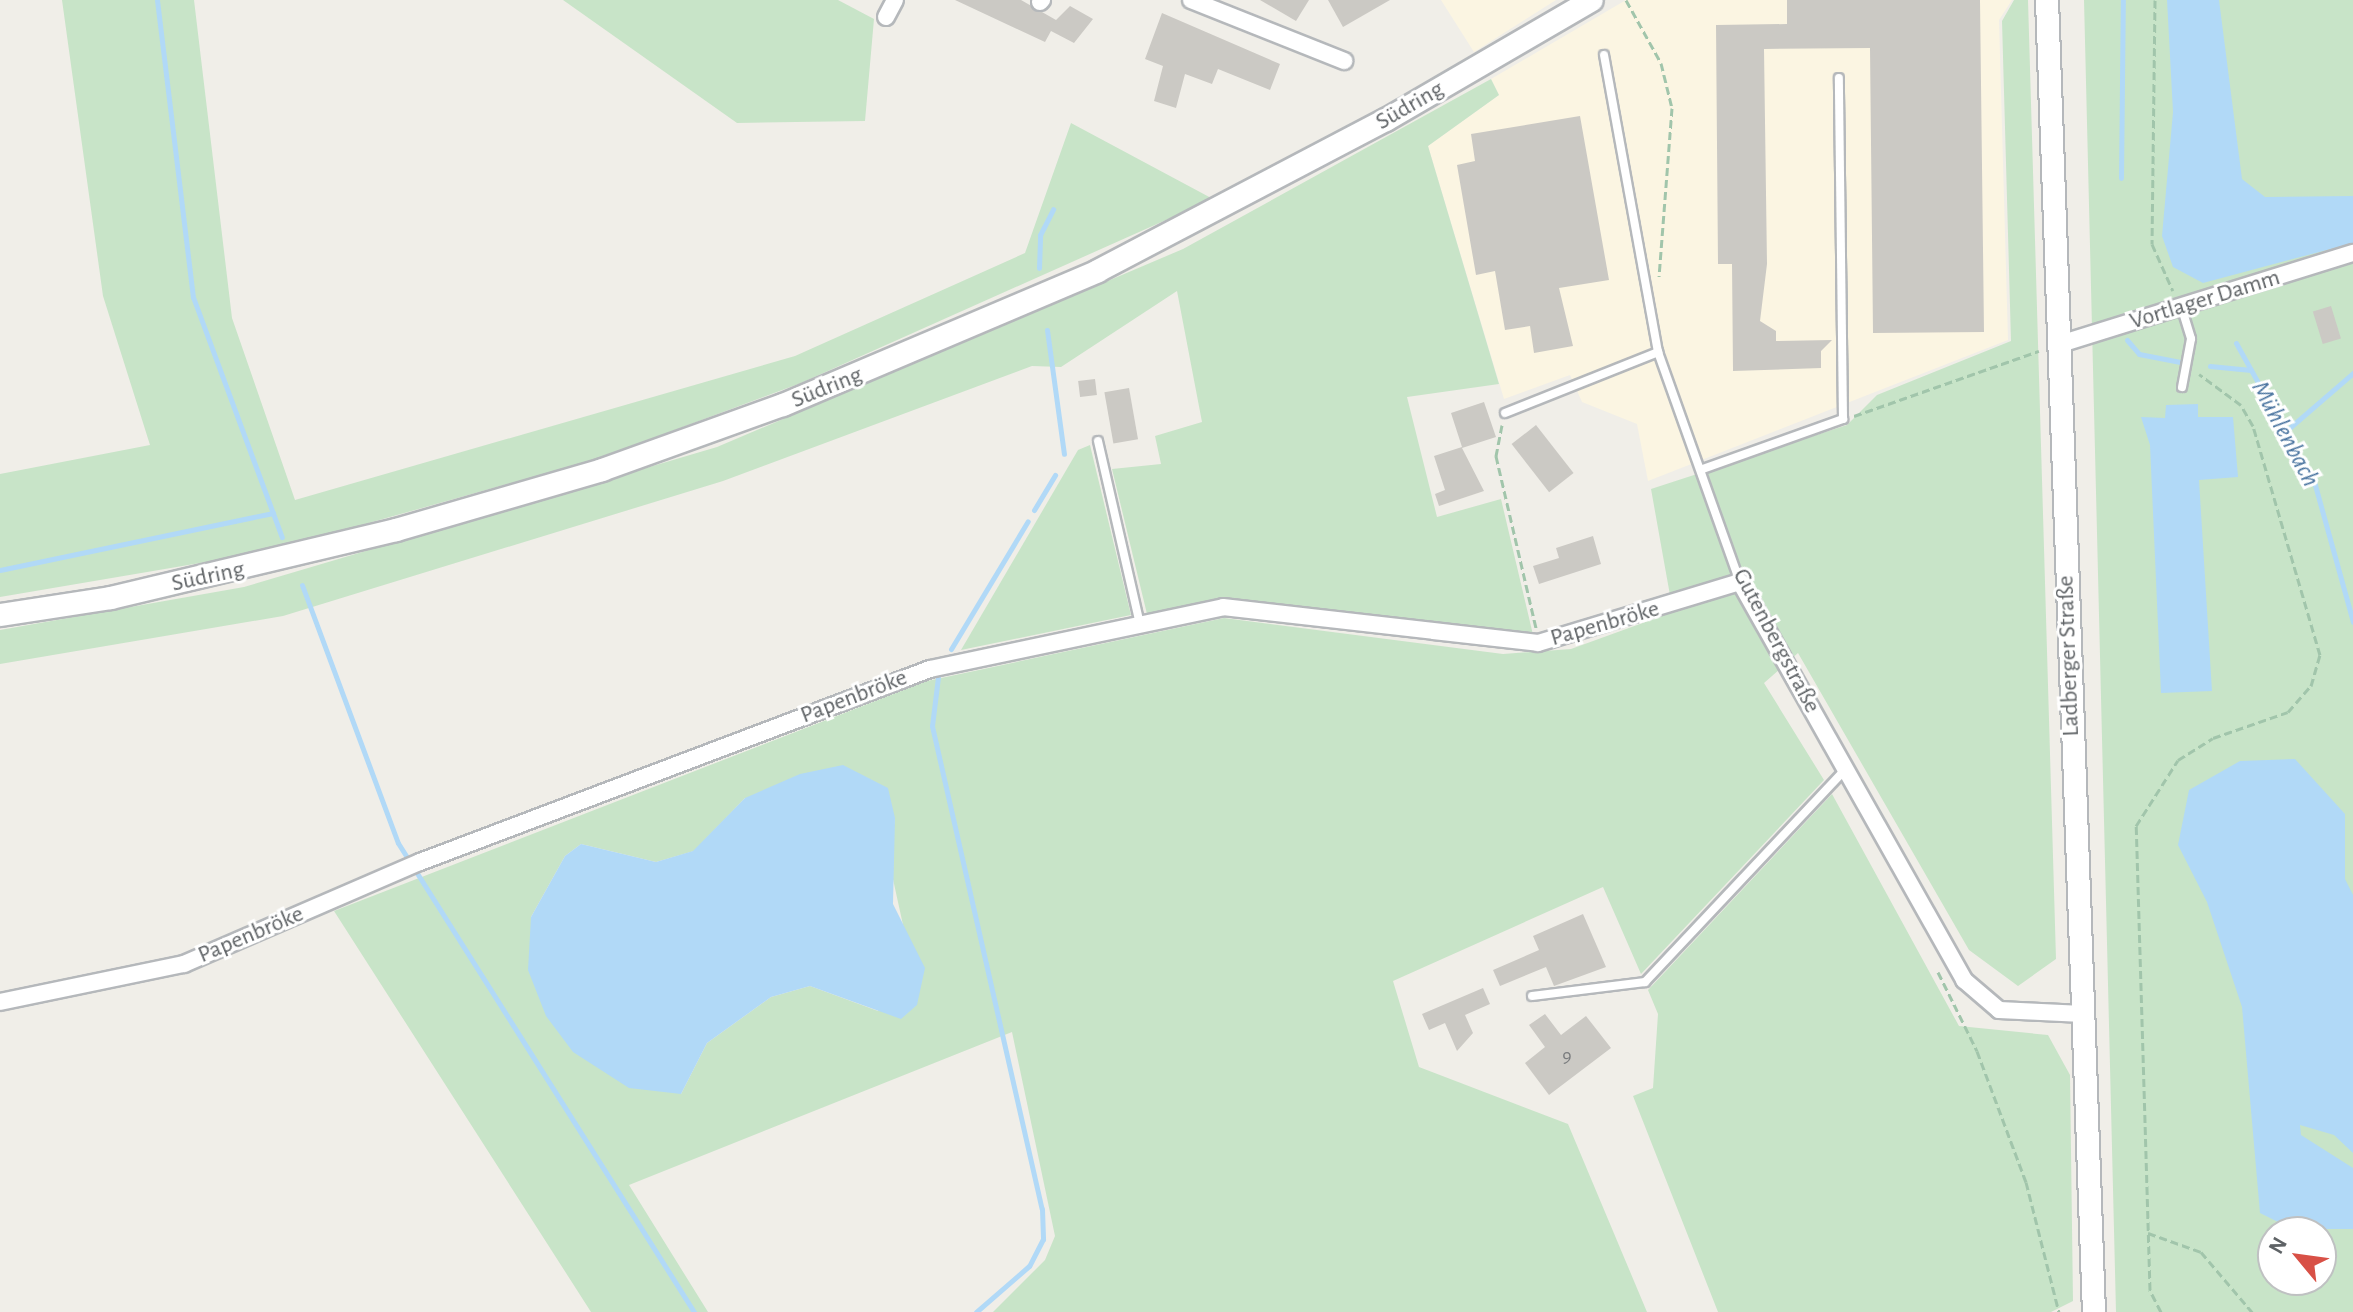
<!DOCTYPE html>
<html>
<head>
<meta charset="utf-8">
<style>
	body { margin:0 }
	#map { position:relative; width:2353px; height:1312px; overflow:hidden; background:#f0eee8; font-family:"Alegreya Sans",sans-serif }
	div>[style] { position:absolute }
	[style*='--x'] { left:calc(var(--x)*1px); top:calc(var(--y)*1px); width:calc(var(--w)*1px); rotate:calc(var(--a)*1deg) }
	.commercial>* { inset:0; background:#fbf5e2 }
	.green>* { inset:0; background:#c8e4c8 }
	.water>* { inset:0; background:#b1d9f7 }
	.stream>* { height:5px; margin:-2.5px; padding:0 2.5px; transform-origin:2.5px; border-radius:2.5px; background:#b1d9f7 }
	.building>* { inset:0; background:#cbc9c4; transform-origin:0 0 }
	.path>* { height:3px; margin-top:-1.5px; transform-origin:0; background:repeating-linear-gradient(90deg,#a1c5ab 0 8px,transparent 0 12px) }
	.roads { filter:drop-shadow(2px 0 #b5b8bb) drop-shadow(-2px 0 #b5b8bb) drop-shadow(0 2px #b5b8bb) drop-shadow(0 -2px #b5b8bb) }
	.service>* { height:8px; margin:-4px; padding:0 4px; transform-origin:4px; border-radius:4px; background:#fff }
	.minor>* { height:16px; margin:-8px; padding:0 8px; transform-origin:8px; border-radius:8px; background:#fff }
	.secondary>* { height:22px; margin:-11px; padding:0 11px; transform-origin:11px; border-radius:11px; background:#fff }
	span { translate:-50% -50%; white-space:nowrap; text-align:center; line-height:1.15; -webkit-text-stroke:6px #fff; paint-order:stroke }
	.number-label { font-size:20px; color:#7a7c7e }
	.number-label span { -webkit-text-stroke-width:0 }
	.street-label { font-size:24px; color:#5f6366 }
	.water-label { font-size:26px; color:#4b75a0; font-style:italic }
	.north { position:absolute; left:2257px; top:1216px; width:80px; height:80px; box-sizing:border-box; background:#fff; border:2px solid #bfc1c2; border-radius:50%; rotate:299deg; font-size:22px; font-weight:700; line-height:32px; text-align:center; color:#5f6366 }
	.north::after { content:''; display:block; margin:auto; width:28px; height:36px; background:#d85046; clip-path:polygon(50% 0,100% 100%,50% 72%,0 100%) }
</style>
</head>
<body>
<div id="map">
	<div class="commercial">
		<i style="clip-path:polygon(1441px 0,1556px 0,1474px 52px)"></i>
		<i style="clip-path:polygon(1626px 0,2012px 0,1999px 20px,2008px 340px,1648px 481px,1637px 424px,1582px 402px,1570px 375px,1504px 399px,1428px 146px,1499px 95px,1491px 79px)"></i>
	</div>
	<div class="green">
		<i style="clip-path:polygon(62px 0,194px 0,232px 318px,295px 500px,795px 356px,1025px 253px,1071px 123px,1213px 199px,801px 383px,597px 459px,265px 552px,0 597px,0 474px,150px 445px,103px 296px)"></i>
		<i style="clip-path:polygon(563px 0,838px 0,874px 19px,865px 121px,737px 123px)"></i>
		<i style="clip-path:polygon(evenodd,2014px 0,2028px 0,2056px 959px,2018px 986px,1969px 950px,1798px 653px,1764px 683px,1824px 780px,1641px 974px,1603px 887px,1393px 981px,1419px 1067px,1568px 1124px,1647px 1312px,993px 1312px,1045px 1260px,1055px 1236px,1012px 1032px,629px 1185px,708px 1312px,591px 1312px,334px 911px,927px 681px,1224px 618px,1503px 654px,1571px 649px,1673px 612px,1651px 489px,1847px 425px,1877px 395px,2011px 341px,2002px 21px,2014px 0,745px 798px,895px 818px,889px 861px,905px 934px,878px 1011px,810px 986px,771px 997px,707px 1043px,681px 1094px,531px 917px,565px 856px,581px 844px,656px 862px,694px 851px,745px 798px)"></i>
		<i style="clip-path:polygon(evenodd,2084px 0,2353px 0,2353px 1312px,2116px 1312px,2084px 0,2273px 1232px,2321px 1232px,2321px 1280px,2273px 1280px,2273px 1232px)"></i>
		<i style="clip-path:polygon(1491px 79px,1499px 95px,1428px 146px,1499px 384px,1407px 397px,1437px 517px,1501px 499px,1534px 639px,1222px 599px,1147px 614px,1112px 469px,1161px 464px,1155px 436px,1202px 422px,1177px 291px,1061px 367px,1032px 366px,723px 481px,283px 616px,0 664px,0 630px,244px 587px,717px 447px,1183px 249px)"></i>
		<i style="clip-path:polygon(1090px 445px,1131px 615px,961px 650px,1078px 450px)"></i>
		<i style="clip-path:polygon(1832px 794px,1959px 1026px,2048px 1035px,2070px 1075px,2073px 1301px,2051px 1312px,1718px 1312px,1633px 1096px,1653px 1088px,1658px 1014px,1648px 990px)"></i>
	</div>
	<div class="water">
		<i style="clip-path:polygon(2167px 0,2219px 0,2242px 179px,2265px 197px,2353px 196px,2353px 243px,2203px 283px,2173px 267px,2162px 236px,2173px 112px)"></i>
		<i style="clip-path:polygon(2198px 404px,2198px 417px,2233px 417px,2238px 477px,2199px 480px,2212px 691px,2161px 693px,2150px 445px,2141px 417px,2165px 418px,2166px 405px)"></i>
		<i style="clip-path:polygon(2295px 759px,2345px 814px,2345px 879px,2353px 895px,2353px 1153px,2334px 1135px,2300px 1125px,2301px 1135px,2353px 1168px,2353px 1229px,2292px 1229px,2260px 1213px,2242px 1007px,2207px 902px,2178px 845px,2189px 790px,2240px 761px)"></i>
		<i style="clip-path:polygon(843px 765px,888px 788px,895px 818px,893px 904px,925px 968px,917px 1005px,901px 1019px,810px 986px,771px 997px,707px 1043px,681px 1094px,629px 1088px,573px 1052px,546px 1016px,528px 970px,531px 917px,565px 856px,581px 844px,656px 862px,693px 851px,745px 798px,800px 774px)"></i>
	</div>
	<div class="stream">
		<i style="--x:157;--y:0;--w:299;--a:83.1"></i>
		<i style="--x:193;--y:297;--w:256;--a:69.7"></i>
		<i style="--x:2121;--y:178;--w:178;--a:-89.4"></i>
		<i style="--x:1039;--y:268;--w:33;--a:-88"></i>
		<i style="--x:1040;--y:235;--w:29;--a:-63"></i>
		<i style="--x:1047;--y:330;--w:125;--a:82.2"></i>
		<i style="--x:2127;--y:340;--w:18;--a:49"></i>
		<i style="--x:2139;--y:354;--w:42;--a:11"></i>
		<i style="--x:2236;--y:343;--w:162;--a:60.9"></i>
		<i style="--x:2315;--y:485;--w:142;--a:74.5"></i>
		<i style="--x:2210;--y:366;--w:41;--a:5.6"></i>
		<i style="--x:2287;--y:430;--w:87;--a:-40.8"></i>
		<i style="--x:1034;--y:510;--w:41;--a:-59"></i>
		<i style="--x:0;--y:570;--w:279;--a:-11.8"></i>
		<i style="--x:302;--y:585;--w:275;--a:69.6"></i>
		<i style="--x:398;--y:843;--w:555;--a:57.74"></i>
		<i style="--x:951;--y:649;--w:149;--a:-59"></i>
		<i style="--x:938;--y:677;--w:49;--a:97"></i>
		<i style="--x:932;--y:726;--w:495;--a:77.2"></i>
		<i style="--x:1042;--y:1209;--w:30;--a:88"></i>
		<i style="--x:1043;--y:1239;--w:30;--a:117"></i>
		<i style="--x:1029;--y:1266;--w:70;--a:139"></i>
	</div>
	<div class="building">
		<i style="clip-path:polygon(955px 0,1021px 0,1056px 20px,1070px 6px,1093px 19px,1074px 43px,1051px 31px,1045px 42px)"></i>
		<i style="clip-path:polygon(1260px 0,1309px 0,1296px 21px)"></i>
		<i style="clip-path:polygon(1328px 0,1390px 0,1343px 27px)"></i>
		<i style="clip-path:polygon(1787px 0,1980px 0,1984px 332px,1873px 333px,1870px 48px,1764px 49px,1767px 264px,1760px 321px,1776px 331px,1776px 341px,1832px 340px,1821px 351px,1821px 368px,1733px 371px,1732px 264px,1718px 264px,1716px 25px,1787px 24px)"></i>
		<i style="clip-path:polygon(1162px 13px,1280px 64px,1270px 90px,1218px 69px,1212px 84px,1185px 74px,1176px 108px,1154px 101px,1163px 66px,1145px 59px)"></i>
		<i style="clip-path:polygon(1580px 116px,1609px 280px,1559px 288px,1573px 346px,1534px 353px,1530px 326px,1505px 330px,1495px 271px,1476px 275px,1457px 165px,1475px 161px,1471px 134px)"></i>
		<i style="left:2331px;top:306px;width:34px;height:19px;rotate:73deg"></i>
		<i style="left:1095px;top:379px;width:16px;height:17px;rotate:83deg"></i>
		<i style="left:1129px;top:388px;width:52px;height:25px;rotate:80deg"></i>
		<i style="clip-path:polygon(1484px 402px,1496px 437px,1462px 448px,1484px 491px,1439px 506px,1435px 494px,1445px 490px,1434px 456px,1462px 447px,1451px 413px)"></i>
		<i style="left:1536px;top:425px;width:61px;height:31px;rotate:52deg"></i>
		<i style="clip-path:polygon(1593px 536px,1601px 564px,1539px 584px,1533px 566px,1559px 558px,1556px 548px)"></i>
		<i style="clip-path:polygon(1583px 914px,1606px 967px,1554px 986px,1546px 967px,1500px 986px,1493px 970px,1539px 950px,1533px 936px)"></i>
		<i style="clip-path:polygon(1483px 988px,1490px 1004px,1465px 1015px,1473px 1033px,1457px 1051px,1445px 1023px,1429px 1030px,1422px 1014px)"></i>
		<i style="clip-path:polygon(1545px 1014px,1561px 1035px,1586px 1016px,1611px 1048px,1549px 1095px,1525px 1063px,1545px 1047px,1529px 1025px)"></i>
	</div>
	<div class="path">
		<i style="--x:1626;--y:0;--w:72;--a:60.9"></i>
		<i style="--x:1661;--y:63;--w:46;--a:76.3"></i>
		<i style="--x:1672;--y:108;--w:169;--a:94.4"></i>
		<i style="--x:2155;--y:0;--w:244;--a:90.7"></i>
		<i style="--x:2152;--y:244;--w:51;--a:65.9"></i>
		<i style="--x:1854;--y:416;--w:196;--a:-19.4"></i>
		<i style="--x:1502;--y:425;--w:32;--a:101"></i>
		<i style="--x:1496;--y:456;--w:177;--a:76.9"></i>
		<i style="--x:1938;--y:972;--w:88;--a:63.7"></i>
		<i style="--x:1977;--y:1051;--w:140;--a:69.5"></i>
		<i style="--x:2026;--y:1182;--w:134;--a:75.8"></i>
		<i style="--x:2148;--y:1233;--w:56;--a:19.7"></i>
		<i style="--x:2201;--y:1252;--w:79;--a:49.6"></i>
		<i style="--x:2161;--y:1312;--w:25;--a:-117"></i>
		<i style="--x:2150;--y:1290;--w:464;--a:-91.7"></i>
		<i style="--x:2136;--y:826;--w:78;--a:-57.5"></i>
		<i style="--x:2178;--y:760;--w:41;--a:-32.2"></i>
		<i style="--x:2213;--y:738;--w:79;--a:-19.1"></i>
		<i style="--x:2288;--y:712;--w:35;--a:-49"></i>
		<i style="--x:2311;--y:686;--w:32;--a:-74"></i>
		<i style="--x:2320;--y:655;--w:239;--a:-106.3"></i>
		<i style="--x:2253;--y:426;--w:24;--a:-120"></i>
		<i style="--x:2241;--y:405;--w:52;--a:-143.6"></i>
	</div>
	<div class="roads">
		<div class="service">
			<i style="--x:1604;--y:55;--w:302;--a:79.7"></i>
			<i style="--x:1658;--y:352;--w:244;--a:70.4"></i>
			<i style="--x:2182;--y:309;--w:31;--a:73"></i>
			<i style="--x:2191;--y:339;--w:49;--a:100.6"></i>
			<i style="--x:1505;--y:413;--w:165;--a:-21.7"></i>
			<i style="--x:1098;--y:441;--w:188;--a:77.1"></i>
			<i style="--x:1703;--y:469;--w:149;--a:-19.7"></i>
			<i style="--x:1843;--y:419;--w:341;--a:-90.7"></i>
			<i style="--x:1532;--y:996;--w:114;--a:-7.1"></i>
			<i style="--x:1645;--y:982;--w:291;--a:-46.7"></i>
		</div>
		<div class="minor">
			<i style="--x:1191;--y:0;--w:165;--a:21.7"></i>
			<i style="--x:1040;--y:2;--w:3;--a:-45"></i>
			<i style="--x:886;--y:17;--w:19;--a:-62"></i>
			<i style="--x:2057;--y:345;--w:310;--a:-17.3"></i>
			<i style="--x:0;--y:1002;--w:188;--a:-11.7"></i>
			<i style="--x:184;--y:964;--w:257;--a:-23.4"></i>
			<i style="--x:420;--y:862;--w:545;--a:-20.73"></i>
			<i style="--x:930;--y:669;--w:299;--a:-11.9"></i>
			<i style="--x:1223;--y:607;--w:317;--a:6.5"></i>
			<i style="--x:1538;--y:643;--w:211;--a:-16.8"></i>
			<i style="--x:1740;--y:582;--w:457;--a:60.6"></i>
			<i style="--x:1964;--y:980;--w:46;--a:40.6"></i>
			<i style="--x:1999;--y:1010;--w:84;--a:2.7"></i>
		</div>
		<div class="secondary">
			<i style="--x:2047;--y:0;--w:1313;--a:87.95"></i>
			<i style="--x:0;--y:615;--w:112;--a:-8.7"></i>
			<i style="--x:111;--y:598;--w:293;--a:-13.4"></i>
			<i style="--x:396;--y:530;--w:215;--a:-16.2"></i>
			<i style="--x:602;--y:470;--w:192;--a:-19.8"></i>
			<i style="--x:783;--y:405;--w:342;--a:-23"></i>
			<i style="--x:1098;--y:271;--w:325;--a:-27.7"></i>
			<i style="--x:1386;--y:120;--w:238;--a:-30.2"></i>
		</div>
	</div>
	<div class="number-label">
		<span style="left:1567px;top:1056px">9</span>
	</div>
	<div class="street-label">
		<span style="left:1410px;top:106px;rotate:-30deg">Südring</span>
		<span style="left:2205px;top:300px;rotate:-17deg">Vortlager Damm</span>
		<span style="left:827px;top:388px;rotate:-22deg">Südring</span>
		<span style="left:208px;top:577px;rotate:-12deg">Südring</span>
		<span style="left:1605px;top:624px;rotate:-16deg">Papenbröke</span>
		<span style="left:1776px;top:641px;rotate:62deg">Gutenbergstraße</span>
		<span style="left:2069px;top:656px;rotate:-92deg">Ladberger Straße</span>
		<span style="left:854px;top:697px;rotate:-21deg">Papenbröke</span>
		<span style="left:251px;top:935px;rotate:-23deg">Papenbröke</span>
	</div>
	<div class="water-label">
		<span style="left:2285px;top:434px;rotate:62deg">Mühlenbach</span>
	</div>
	<div class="north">N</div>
</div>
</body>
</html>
